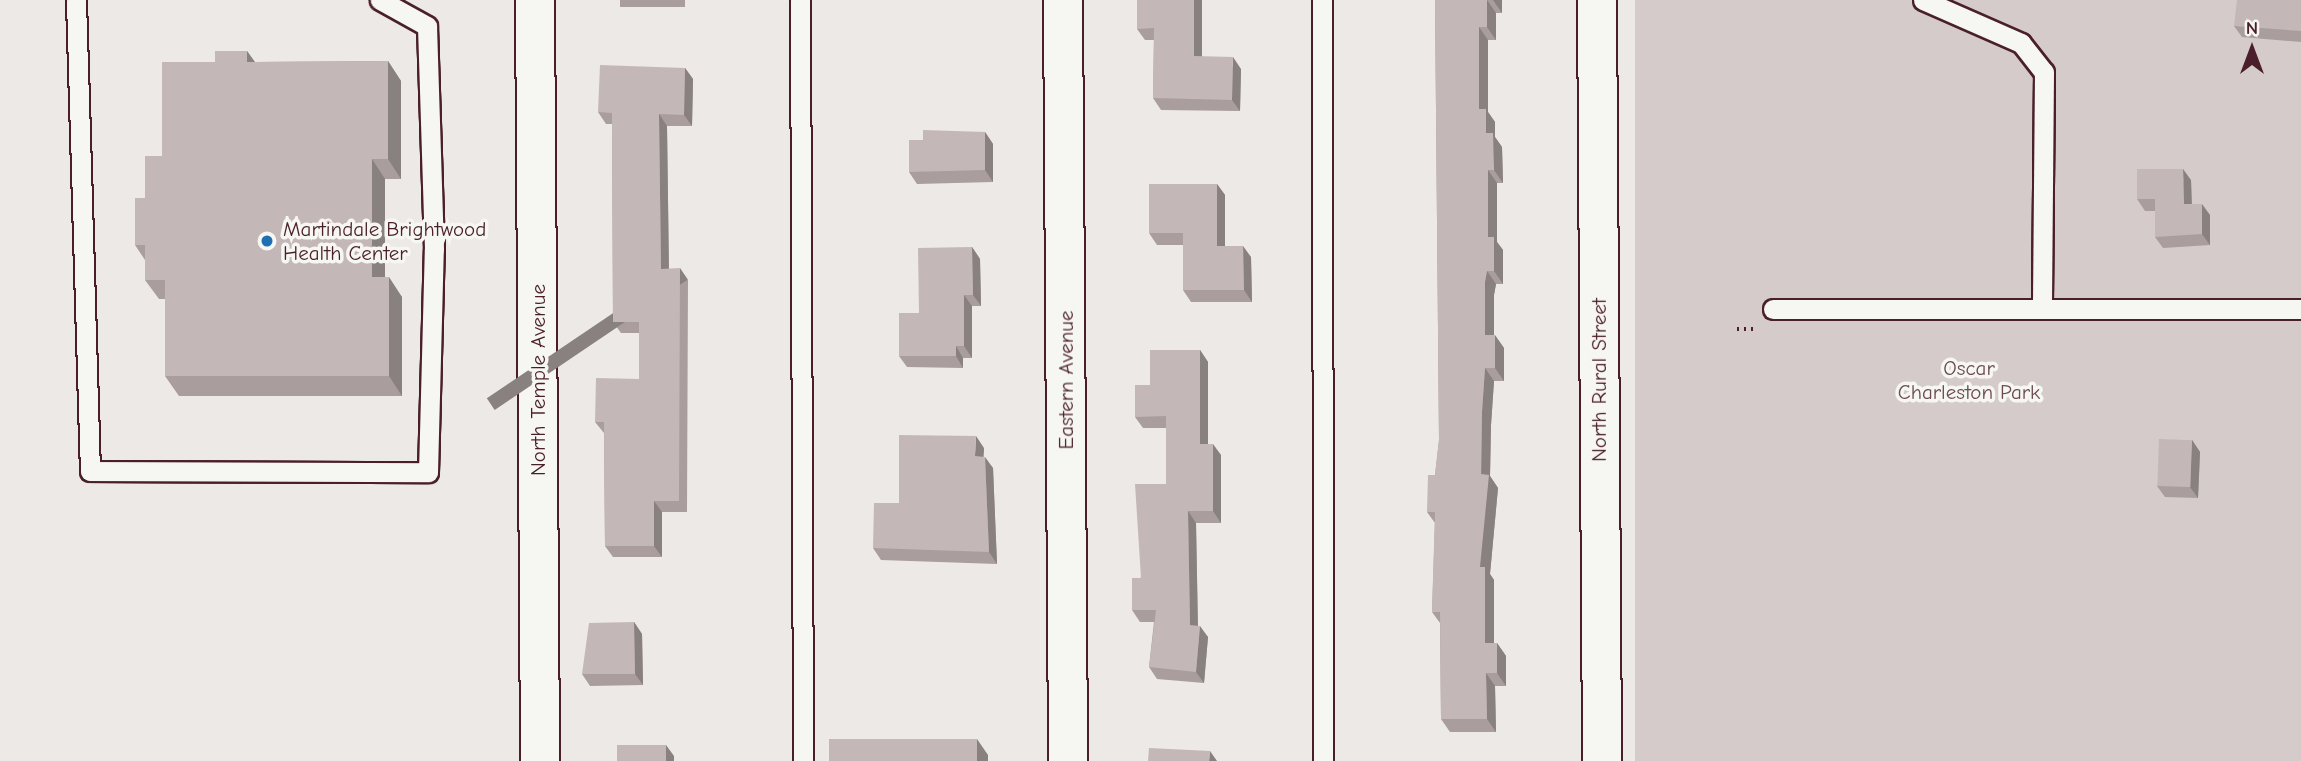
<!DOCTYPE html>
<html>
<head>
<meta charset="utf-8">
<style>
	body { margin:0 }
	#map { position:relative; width:2301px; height:761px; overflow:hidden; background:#ece9e6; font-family:"Comic Neue",sans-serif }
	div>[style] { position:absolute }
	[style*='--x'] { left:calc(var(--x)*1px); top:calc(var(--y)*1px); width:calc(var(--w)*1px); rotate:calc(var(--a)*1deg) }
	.green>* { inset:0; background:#d4cbca; transform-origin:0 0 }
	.path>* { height:4.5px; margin-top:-2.25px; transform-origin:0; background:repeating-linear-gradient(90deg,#4a1f2b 0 2px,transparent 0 7px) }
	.roads { filter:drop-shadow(2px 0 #4a1f2b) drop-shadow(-2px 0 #4a1f2b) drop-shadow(0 2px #4a1f2b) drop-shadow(0 -2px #4a1f2b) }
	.lane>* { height:19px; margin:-9.5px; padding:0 9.5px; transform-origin:9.5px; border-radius:9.5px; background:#f6f6f2 }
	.street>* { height:38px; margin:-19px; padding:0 19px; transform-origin:19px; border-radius:19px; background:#f6f6f2 }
	.wall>* { inset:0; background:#a99d9d; transform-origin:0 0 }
	.shaded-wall>* { inset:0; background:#898080; transform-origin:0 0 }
	.building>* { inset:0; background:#c4b7b7; transform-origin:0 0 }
	.dots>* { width:19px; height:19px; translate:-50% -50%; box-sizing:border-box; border:4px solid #f6f6f2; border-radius:50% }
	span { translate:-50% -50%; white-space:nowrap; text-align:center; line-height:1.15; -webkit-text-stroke:7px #f6f6f2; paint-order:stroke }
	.poi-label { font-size:21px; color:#4a1f2b }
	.left { translate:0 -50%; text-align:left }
	.park-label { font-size:21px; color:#6c4a53 }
	.street-label { font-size:21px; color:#4a1f2b }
	.north { position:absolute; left:2217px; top:14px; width:70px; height:70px; -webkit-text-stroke:5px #f6f6f2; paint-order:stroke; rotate:0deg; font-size:19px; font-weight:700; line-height:28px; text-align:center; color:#4a1f2b }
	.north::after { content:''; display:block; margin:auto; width:24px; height:32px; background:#4a1f2b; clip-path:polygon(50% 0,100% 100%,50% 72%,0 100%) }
</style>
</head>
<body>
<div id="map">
	<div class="green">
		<i style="left:1635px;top:0;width:666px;height:761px"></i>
	</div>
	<div class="path">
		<i style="--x:1737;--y:329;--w:17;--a:0"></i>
	</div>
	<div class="roads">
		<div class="lane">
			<i style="--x:76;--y:0;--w:471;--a:88.3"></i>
			<i style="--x:90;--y:471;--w:338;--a:0.2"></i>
			<i style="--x:428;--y:472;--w:223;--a:-88.5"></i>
			<i style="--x:434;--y:249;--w:223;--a:-91.8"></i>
			<i style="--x:427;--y:26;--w:54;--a:-151"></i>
			<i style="--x:800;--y:0;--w:761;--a:89.77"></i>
			<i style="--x:1322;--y:0;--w:761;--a:89.92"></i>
			<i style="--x:1923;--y:0;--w:107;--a:23.7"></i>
			<i style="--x:2021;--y:43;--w:37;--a:52"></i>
			<i style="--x:2044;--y:72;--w:237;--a:90.5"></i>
			<i style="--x:2042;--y:309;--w:259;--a:0"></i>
			<i style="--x:1773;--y:309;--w:269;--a:0"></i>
		</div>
		<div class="street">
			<i style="--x:535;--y:0;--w:761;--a:89.62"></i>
			<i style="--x:1063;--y:0;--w:761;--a:89.62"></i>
			<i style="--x:1597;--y:0;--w:761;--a:89.62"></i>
		</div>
	</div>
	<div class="wall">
		<i style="left:620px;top:0;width:65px;height:7px"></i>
		<i style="clip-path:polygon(1202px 0,1202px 57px,1241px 69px,1240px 111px,1161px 110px,1153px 98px,1154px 40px,1145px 40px,1137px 29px)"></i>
		<i style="clip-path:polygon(1435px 0,1502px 0,1502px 13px,1496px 13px,1496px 40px,1488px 40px,1488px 112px,1495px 122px,1495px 137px,1502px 147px,1503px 183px,1497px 183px,1497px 242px,1503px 250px,1503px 284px,1496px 284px,1494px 295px,1494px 335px,1504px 348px,1504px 381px,1494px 381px,1491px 425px,1490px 476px,1498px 488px,1490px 574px,1494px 580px,1494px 643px,1497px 643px,1506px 656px,1506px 686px,1495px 686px,1496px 732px,1450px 732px,1441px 719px,1440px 623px,1432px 612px,1435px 523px,1427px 512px,1435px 475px,1439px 440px)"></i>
		<i style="clip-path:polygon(2301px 0,2301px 42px,2242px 37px,2234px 26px)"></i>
		<i style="clip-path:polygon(247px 51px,255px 62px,388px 61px,401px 81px,401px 179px,385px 179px,385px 277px,402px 297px,402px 396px,179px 396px,165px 376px,165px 299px,159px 299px,145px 280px,145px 260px,135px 245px,145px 198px,162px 156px,215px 62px)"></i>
		<i style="clip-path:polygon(685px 68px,693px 79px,692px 126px,667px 126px,669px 269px,688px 280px,687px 512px,662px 512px,662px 557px,613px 557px,605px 546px,604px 433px,595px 422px,639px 379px,639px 333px,621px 333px,613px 322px,612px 124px,606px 124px,598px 112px)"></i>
		<i style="clip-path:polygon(985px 132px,993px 144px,993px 182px,917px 184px,909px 172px,923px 140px)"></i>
		<i style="clip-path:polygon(2191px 180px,2192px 204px,2210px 215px,2210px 245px,2163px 248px,2155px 237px,2155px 211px,2145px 211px,2137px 199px)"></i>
		<i style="clip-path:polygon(1217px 184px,1225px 195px,1225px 246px,1251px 257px,1252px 302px,1191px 302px,1183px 290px,1183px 245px,1157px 245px,1149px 233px)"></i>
		<i style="clip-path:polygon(972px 247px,980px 259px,981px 306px,972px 306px,972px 358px,963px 358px,963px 368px,907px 367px,899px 356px,919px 313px)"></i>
		<i style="clip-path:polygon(1200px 350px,1208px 362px,1208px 444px,1221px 455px,1221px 523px,1196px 523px,1198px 626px,1208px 637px,1204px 683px,1157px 679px,1149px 667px,1154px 622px,1140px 622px,1132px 610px,1166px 484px,1166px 428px,1143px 428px,1135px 417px,1150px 385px)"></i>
		<i style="clip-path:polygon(2192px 440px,2200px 452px,2198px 498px,2165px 497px,2157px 486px)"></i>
		<i style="clip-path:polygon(984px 448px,983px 457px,993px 468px,997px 564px,881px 560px,873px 548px,899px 503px)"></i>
		<i style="clip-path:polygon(634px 622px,642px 634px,643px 685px,590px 686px,582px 674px)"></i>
	</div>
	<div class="shaded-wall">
		<i style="clip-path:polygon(1194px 0,1202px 0,1202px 68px,1194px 56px)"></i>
		<i style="clip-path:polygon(1487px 0,1496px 13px,1496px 40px,1487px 27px)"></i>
		<i style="clip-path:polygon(1493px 0,1502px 0,1502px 13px)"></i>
		<i style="clip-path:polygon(1479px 27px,1488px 40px,1488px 112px,1495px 122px,1495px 137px,1502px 147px,1503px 183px,1494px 170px,1486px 133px,1479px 109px)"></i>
		<i style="clip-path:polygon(247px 51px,261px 71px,247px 62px)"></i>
		<i style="clip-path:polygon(1233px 57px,1241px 69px,1240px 111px,1232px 100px)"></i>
		<i style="clip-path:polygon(388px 61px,401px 81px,401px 179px,388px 159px)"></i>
		<i style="clip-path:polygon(685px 68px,693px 79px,692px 126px,684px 115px)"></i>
		<i style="clip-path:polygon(659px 114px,667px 126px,669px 280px,661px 269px)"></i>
		<i style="clip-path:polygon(985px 132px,993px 144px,993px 182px,985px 170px)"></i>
		<i style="clip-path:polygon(372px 159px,385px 179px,385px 297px,372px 277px)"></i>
		<i style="clip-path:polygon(2183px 169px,2191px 180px,2192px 215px,2184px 204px)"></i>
		<i style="clip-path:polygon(1488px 170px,1497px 183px,1497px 242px,1503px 250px,1503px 284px,1494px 271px,1488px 237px)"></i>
		<i style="clip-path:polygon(1217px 184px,1225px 195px,1225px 258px,1217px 246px)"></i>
		<i style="clip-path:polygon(2202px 204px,2210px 215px,2210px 245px,2202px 234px)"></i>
		<i style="clip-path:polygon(1243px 246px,1251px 257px,1252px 302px,1244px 290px)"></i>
		<i style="clip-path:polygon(972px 247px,980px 259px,981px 306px,973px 295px)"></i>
		<i style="left:680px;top:268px;width:14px;height:233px;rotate:56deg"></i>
		<i style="clip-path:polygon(1487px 271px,1496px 284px,1494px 295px,1494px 348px,1485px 335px,1485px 282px)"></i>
		<i style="clip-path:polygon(389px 277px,402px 297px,402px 396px,389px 376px)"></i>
		<i style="clip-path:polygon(964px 295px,972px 306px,972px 358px,964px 346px)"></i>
		<i style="clip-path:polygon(1495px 335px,1504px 348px,1504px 381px,1495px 368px)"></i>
		<i style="clip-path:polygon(956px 346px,963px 358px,963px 368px,956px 356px)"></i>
		<i style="clip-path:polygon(1200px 350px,1208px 362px,1208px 455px,1200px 444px)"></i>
		<i style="clip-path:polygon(1485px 368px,1494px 381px,1491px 425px,1490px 476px,1498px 488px,1490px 574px,1494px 580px,1494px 656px,1485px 643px,1480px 567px,1482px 412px)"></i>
		<i style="clip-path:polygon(976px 436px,984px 448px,983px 468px,975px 456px)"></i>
		<i style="clip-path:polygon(2192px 440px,2200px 452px,2198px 498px,2190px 487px)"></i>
		<i style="clip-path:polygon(1213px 444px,1221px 455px,1221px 523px,1213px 511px)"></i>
		<i style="clip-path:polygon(985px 457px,993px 468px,997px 564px,989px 552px)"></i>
		<i style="clip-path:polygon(654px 501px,662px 512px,662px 557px,654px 546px)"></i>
		<i style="clip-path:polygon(1188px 511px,1196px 523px,1198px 636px,1190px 625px)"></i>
		<i style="clip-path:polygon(634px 622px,642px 634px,643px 685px,635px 674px)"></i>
		<i style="clip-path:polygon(1200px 626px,1208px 637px,1204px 683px,1196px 672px)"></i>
		<i style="clip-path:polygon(1497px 643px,1506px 656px,1506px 686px,1497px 673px)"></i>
		<i style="clip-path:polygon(1486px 673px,1495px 686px,1496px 732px,1487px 719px)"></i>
		<i style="clip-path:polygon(977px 739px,988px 755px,988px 761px,977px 761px)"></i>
		<i style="clip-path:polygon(666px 745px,674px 756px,674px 761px,666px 761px)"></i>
		<i style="clip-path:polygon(1210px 751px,1217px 761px,1209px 761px)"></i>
	</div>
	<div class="building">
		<i style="clip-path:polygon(1137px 0,1194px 0,1194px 56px,1233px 57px,1232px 100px,1153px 98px,1154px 28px,1137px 29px)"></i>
		<i style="clip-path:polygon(1435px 0,1487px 0,1487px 27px,1479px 27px,1479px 109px,1486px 109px,1486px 133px,1493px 133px,1494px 170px,1488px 170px,1488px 237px,1494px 237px,1494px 271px,1487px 271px,1485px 282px,1485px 335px,1495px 335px,1495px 368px,1485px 368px,1482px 412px,1481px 474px,1489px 475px,1480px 567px,1485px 567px,1485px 643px,1497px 643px,1497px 673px,1486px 673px,1487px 719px,1441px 719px,1440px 612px,1432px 612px,1435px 512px,1427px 512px,1428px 475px,1435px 475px,1439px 440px)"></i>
		<i style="clip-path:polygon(2237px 0,2301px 0,2301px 31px,2234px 26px)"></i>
		<i style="clip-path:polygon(215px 51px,247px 51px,247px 62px,388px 61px,388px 159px,372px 159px,372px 277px,389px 277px,389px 376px,165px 376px,165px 280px,145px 280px,145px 245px,135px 245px,135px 198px,145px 198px,145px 156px,162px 156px,162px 62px,215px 62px)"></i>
		<i style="clip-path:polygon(600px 65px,685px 68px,684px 115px,659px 114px,661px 269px,680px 268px,679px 501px,654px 501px,654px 546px,605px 546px,604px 422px,595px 422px,596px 378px,639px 379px,639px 322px,613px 322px,612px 113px,598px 112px)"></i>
		<i style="clip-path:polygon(923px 130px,985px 132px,985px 170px,909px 172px,909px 140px,923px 140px)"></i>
		<i style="clip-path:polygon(2137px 169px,2183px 169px,2184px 204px,2202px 204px,2202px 234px,2155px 237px,2155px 199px,2137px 199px)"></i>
		<i style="clip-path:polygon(1149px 184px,1217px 184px,1217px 246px,1243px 246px,1244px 290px,1183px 290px,1183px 233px,1149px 233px)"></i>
		<i style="clip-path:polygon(972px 247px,973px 295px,964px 295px,964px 346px,956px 346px,956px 356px,899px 356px,899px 313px,919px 313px,918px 248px)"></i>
		<i style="clip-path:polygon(1150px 350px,1200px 350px,1200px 444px,1213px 444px,1213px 511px,1188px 511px,1190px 625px,1200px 626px,1196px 672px,1149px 667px,1156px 610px,1132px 610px,1132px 578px,1141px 578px,1135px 484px,1166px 484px,1166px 416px,1135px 417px,1135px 385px,1150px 385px)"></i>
		<i style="clip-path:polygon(899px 435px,976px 436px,975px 456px,985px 457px,989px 552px,873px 548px,874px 503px,899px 503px)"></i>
		<i style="left:2159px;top:439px;width:33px;height:47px;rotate:2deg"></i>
		<i style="clip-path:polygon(634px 622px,635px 674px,582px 674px,589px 623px)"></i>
		<i style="left:977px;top:739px;width:22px;height:148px;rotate:90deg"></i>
		<i style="left:617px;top:745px;width:49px;height:16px"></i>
		<i style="clip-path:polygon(1149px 748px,1210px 751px,1209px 761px,1148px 761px)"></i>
	</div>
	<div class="dots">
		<i style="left:267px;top:241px;background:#1f6fb2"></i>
	</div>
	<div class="poi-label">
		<span class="left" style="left:283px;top:241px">Martindale Brightwood<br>Health Center</span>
	</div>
	<div class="park-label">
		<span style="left:1969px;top:380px">Oscar<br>Charleston Park</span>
	</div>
	<div class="street-label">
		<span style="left:538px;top:380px;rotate:-90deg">North Temple Avenue</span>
		<span style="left:1066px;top:380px;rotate:-90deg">Eastern Avenue</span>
		<span style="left:1599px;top:380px;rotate:-90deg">North Rural Street</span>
	</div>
	<div class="north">N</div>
</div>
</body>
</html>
